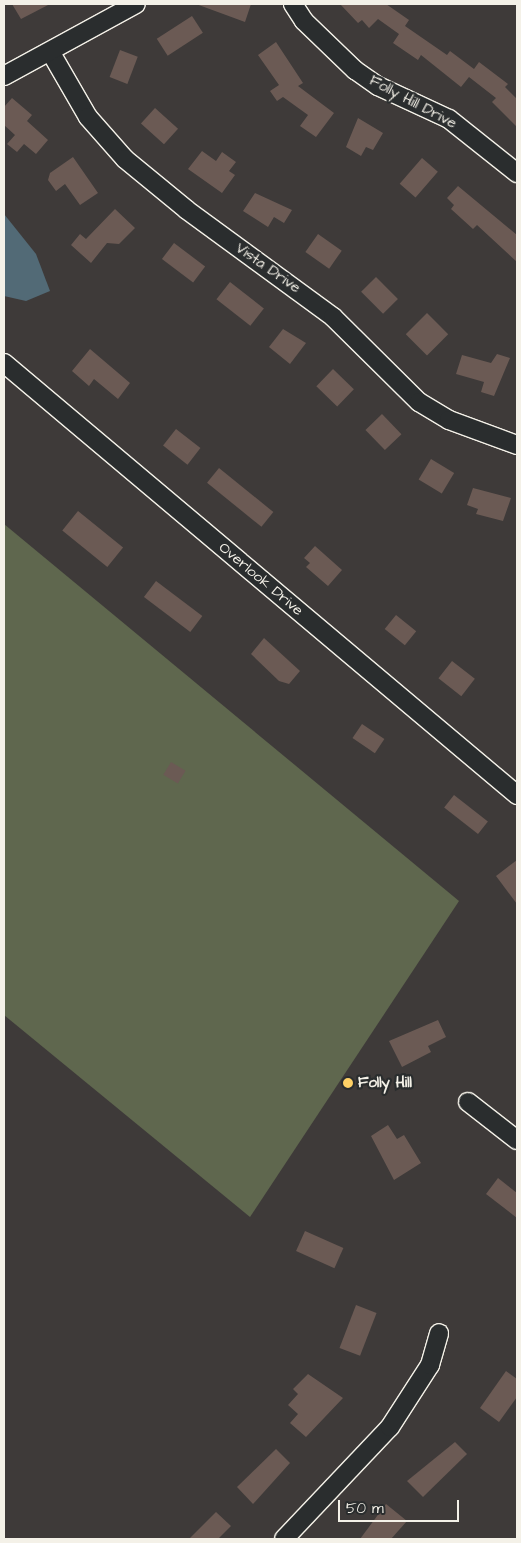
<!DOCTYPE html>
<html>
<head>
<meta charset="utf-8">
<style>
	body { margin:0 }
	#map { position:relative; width:521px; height:1543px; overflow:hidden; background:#3e3a39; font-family:"Architects Daughter",sans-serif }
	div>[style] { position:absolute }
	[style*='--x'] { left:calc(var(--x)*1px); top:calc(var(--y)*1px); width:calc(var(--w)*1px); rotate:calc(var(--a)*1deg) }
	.green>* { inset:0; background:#5f674e }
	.water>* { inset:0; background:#526a76 }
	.building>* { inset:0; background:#6b5a54; transform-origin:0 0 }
	.roads { filter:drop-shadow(1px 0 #f4f1e8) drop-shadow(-1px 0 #f4f1e8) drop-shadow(0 1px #f4f1e8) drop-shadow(0 -1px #f4f1e8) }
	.minor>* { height:18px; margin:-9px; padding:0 9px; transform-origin:9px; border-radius:9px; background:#2a2d2e }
	.dots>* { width:14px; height:14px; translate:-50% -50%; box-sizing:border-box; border:2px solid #2a2d2e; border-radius:50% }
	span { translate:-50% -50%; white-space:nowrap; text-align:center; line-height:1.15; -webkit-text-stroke:4.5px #2a2d2e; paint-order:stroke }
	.street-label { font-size:15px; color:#f4f1e8 }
	.poi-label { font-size:15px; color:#f4f1e8; font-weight:700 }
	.left { translate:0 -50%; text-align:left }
	.frame { position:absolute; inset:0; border:5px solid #f4f1e8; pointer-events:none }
	.scale { position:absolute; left:338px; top:1500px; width:121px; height:22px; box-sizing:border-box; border:2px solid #f4f1e8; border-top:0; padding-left:6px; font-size:15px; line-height:18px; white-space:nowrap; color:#f4f1e8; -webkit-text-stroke:4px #2a2d2e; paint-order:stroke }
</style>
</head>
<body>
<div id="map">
	<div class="green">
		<i style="clip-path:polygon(4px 524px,459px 901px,250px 1217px,4px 1015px)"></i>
	</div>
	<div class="water">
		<i style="clip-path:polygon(4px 214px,36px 254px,50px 291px,26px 301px,4px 296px)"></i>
	</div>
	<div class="building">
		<i style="clip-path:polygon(12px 4px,50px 4px,21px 19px)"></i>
		<i style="clip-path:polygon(196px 4px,251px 4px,245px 22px)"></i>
		<i style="clip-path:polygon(340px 4px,386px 4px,409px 20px,405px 26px,447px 55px,450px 51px,474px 69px,479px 62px,508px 84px,505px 87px,517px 99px,517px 127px,492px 102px,496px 98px,469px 77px,461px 87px,421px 55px,418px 60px,393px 43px,399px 34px,378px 19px,369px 28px,362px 20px,358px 23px)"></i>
		<i style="left:192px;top:16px;width:20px;height:42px;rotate:57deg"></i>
		<i style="clip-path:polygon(276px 42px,303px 83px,298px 86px,334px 113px,316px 137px,300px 126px,308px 115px,283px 97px,277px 101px,270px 91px,279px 85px,258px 55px)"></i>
		<i style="left:120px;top:50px;width:19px;height:29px;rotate:21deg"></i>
		<i style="clip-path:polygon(12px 98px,32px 115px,27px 121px,48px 140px,36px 154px,24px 144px,17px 152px,7px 144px,15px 135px,4px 125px,4px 107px)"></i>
		<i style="left:155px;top:108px;width:31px;height:21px;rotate:42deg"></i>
		<i style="clip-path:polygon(358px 118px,383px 133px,373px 150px,366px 147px,361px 156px,346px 147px)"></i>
		<i style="clip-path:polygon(202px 151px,216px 161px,222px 152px,236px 162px,229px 171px,235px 175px,222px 193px,188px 169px)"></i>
		<i style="clip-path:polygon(73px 157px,98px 193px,80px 205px,65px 184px,56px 191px,48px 180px,50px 173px)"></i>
		<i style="left:422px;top:158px;width:21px;height:34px;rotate:41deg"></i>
		<i style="clip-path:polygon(458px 186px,517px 235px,517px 262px,477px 225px,473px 229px,451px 209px,454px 205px,447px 198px)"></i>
		<i style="clip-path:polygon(255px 193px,292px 210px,284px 223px,274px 217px,268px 227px,243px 211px)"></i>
		<i style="clip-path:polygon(115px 209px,135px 228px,119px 244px,107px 243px,91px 263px,71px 245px,80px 234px,86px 239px)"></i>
		<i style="left:318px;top:234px;width:29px;height:22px;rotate:35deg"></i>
		<i style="left:174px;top:243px;width:39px;height:20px;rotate:37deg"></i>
		<i style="left:376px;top:277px;width:31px;height:21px;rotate:45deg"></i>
		<i style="left:230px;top:282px;width:43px;height:22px;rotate:38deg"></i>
		<i style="left:427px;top:313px;width:30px;height:30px;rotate:45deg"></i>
		<i style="clip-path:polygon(283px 329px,306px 343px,290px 364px,269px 347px)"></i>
		<i style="clip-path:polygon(90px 349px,130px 383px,118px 399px,94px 379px,89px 386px,72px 371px)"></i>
		<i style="clip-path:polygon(497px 354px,510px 358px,494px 396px,481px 392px,484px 382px,456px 374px,462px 355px,491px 363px)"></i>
		<i style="left:333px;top:369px;width:29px;height:24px;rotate:44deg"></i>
		<i style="left:382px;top:414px;width:28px;height:23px;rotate:46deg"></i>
		<i style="left:176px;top:429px;width:31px;height:21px;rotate:38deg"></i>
		<i style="left:431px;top:459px;width:27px;height:24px;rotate:31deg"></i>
		<i style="left:219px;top:468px;width:70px;height:19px;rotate:39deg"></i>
		<i style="clip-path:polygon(473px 488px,511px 498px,503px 521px,476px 514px,478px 509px,467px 505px)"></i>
		<i style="left:78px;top:511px;width:58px;height:25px;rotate:39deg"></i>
		<i style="clip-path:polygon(315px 546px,342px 570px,328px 586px,306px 567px,310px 563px,304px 558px)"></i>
		<i style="left:156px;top:581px;width:58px;height:20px;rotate:37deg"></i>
		<i style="left:396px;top:615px;width:26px;height:18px;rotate:39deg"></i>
		<i style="clip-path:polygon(264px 638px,300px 671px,289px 684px,279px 681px,251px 654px)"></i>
		<i style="left:452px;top:661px;width:29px;height:22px;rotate:38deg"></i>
		<i style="left:362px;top:724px;width:27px;height:17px;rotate:34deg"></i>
		<i style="left:171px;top:762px;width:17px;height:15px;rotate:31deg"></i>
		<i style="left:454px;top:795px;width:43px;height:16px;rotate:38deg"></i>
		<i style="clip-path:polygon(517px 860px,517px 904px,496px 876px)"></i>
		<i style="clip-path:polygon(438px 1020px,446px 1037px,428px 1046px,431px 1052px,402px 1067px,389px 1041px)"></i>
		<i style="clip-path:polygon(388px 1125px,397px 1139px,404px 1135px,421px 1163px,394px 1180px,371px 1136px)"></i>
		<i style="clip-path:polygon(498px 1178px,517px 1193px,517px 1218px,486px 1194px)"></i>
		<i style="left:305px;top:1231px;width:42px;height:22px;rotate:24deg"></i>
		<i style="left:356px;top:1305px;width:22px;height:46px;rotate:21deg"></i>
		<i style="clip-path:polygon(506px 1371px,517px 1379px,517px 1397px,499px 1422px,480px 1408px)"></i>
		<i style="clip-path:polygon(308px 1374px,343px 1398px,306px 1437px,290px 1423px,298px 1414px,288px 1405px,298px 1394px,293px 1389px)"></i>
		<i style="clip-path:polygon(455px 1442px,467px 1454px,423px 1497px,407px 1481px)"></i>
		<i style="clip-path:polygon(276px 1449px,290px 1463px,253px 1504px,237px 1487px)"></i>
		<i style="clip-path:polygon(386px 1504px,407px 1521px,391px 1539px,360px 1539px)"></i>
		<i style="clip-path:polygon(216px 1512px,231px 1526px,218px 1539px,189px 1539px)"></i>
	</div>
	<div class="roads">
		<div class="minor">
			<i style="--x:293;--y:4;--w:20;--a:57"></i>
			<i style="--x:304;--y:21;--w:71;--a:43.9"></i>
			<i style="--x:355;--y:70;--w:28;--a:35"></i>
			<i style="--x:378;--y:86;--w:78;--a:24.9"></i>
			<i style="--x:449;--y:119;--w:87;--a:38.5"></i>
			<i style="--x:51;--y:53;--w:74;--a:60"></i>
			<i style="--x:88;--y:117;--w:56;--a:48.6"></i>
			<i style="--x:125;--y:159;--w:80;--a:39.4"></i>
			<i style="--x:187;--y:210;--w:181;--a:36.2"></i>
			<i style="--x:333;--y:317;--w:121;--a:44.7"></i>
			<i style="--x:419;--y:402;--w:35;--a:31"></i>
			<i style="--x:449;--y:420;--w:72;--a:20.2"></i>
			<i style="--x:4;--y:76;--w:150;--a:-28.6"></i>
			<i style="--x:4;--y:363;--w:671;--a:40.1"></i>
			<i style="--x:468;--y:1102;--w:62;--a:37.8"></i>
			<i style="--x:284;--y:1539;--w:154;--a:-46.6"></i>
			<i style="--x:390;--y:1427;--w:74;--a:-57.2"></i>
			<i style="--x:430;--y:1365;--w:33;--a:-74"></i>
		</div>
	</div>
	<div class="dots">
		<i style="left:348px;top:1083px;background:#ffd166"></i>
	</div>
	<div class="street-label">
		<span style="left:413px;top:102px;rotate:28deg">Folly Hill Drive</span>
		<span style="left:268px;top:268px;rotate:35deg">Vista Drive</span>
		<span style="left:261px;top:579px;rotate:40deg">Overlook Drive</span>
	</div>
	<div class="poi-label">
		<span class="left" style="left:358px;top:1083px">Folly Hill</span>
	</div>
	<div class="frame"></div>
	<div class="scale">50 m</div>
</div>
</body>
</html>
